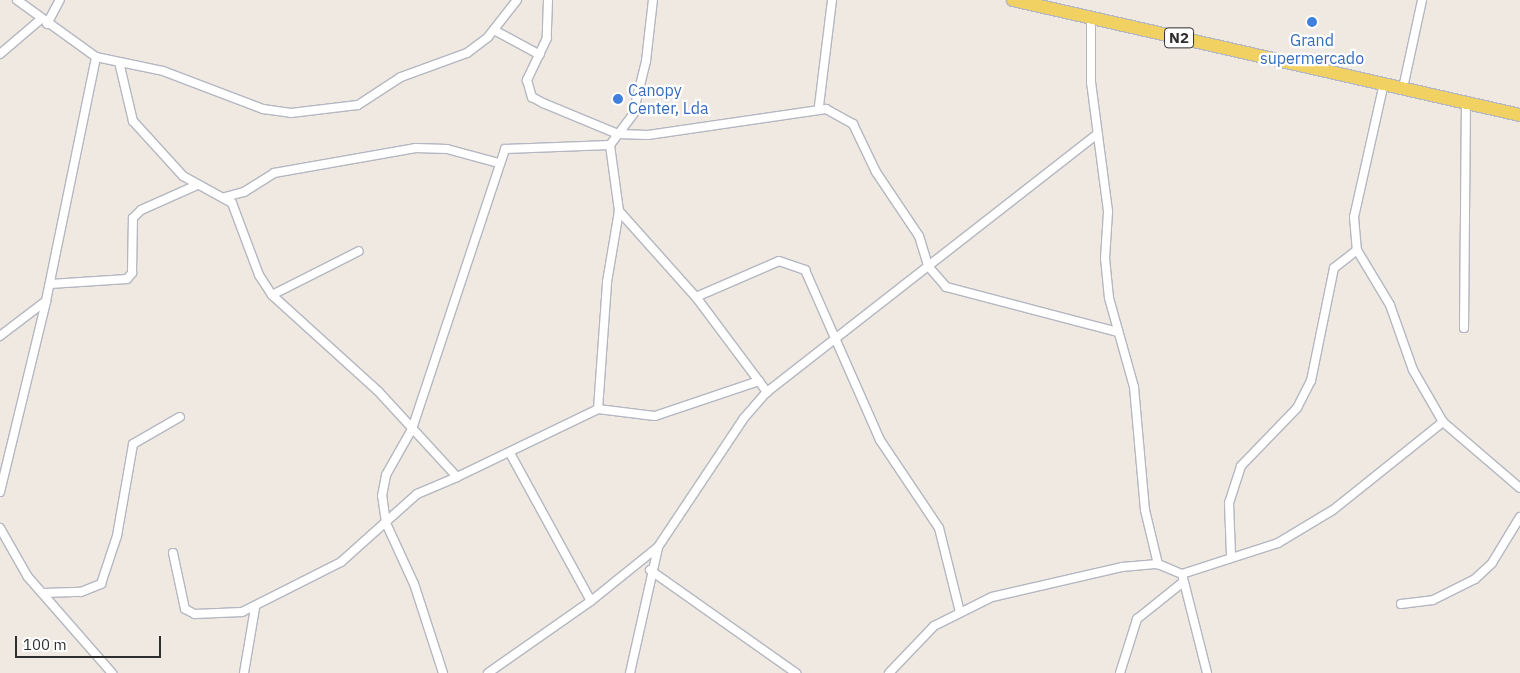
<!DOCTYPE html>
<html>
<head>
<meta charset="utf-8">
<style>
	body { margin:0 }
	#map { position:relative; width:1520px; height:673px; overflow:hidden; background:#efe9e1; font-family:"IBM Plex Sans",sans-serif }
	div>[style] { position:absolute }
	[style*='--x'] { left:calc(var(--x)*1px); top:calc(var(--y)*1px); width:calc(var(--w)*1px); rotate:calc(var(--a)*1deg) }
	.roads { filter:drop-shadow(1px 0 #b4b7c1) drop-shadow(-1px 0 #b4b7c1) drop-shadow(0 1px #b4b7c1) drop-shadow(0 -1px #b4b7c1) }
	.street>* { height:8px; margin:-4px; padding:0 4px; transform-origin:4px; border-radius:4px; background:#fff }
	.primary>* { height:12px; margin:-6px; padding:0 6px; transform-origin:6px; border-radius:6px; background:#f2d163 }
	.dots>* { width:14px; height:14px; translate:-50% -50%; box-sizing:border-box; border:2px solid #fff; border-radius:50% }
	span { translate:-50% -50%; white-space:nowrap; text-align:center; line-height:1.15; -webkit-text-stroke:4.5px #fff; paint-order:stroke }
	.shield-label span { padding:1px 4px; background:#fff; border:1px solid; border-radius:4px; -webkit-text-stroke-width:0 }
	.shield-label { font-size:15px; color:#2e2e2e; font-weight:700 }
	.shop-label { font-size:16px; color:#366cbe }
	.left { translate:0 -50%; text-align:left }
	.scale { position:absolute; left:15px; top:636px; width:146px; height:22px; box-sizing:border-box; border:2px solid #2e2e2e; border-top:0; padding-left:6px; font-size:15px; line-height:18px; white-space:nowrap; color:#2e2e2e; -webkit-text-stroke:4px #fff; paint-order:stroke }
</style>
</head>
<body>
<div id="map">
	<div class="roads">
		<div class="street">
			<i style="--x:17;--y:0;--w:97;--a:35.8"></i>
			<i style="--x:96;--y:57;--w:68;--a:11.8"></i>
			<i style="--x:163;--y:71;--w:107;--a:20.8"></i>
			<i style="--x:263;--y:109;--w:28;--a:8"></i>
			<i style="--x:291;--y:113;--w:67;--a:-6.8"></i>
			<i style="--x:358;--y:105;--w:51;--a:-33.1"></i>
			<i style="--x:401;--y:77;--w:70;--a:-20"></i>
			<i style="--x:467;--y:53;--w:26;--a:-37"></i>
			<i style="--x:488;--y:37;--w:47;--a:-51.9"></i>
			<i style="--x:548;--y:0;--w:38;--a:92"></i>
			<i style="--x:547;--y:38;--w:47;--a:115.5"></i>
			<i style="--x:527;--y:80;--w:18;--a:74"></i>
			<i style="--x:532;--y:97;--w:13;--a:29"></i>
			<i style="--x:543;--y:103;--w:81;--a:22.5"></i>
			<i style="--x:618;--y:134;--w:30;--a:2"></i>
			<i style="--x:648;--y:135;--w:180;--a:-8.3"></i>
			<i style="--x:826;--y:109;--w:31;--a:29"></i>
			<i style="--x:853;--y:124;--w:53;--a:64.4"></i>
			<i style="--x:876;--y:172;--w:77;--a:56.1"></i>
			<i style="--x:919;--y:236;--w:31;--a:73"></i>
			<i style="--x:928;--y:266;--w:28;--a:49"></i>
			<i style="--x:946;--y:287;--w:178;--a:14.7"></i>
			<i style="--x:1091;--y:17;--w:65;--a:90"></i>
			<i style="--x:1091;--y:82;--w:131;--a:82.5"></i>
			<i style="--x:1108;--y:212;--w:46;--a:93.7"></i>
			<i style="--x:1105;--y:258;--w:40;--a:84.3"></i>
			<i style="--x:1109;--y:298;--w:92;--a:74.3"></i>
			<i style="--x:1134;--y:387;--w:123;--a:84.9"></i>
			<i style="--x:1145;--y:510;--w:56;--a:76.5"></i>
			<i style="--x:47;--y:24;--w:27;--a:-62"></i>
			<i style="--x:494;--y:30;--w:52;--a:28.5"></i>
			<i style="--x:0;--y:54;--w:54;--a:-40.5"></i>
			<i style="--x:119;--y:62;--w:61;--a:76.7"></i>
			<i style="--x:133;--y:121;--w:74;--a:47.7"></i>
			<i style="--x:183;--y:176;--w:56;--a:28.9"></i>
			<i style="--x:232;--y:203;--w:77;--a:69.4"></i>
			<i style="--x:259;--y:275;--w:24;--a:57"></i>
			<i style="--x:272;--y:295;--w:143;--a:42.2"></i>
			<i style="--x:378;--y:391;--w:117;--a:47.4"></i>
			<i style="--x:457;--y:477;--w:157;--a:-25.7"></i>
			<i style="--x:598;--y:409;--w:57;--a:7"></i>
			<i style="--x:655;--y:416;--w:110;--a:-18.6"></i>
			<i style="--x:1384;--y:83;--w:137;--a:102.6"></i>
			<i style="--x:1354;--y:217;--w:33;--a:85"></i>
			<i style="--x:1357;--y:250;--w:64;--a:59"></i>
			<i style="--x:1390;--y:305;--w:69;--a:70.5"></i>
			<i style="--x:1413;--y:370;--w:60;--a:60"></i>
			<i style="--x:1443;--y:422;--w:101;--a:40.6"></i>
			<i style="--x:1403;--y:88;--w:90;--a:-77.8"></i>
			<i style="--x:819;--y:106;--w:107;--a:-83"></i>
			<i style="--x:225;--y:197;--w:20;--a:-15"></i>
			<i style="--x:244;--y:192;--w:36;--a:-32"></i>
			<i style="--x:274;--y:173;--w:144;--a:-10"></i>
			<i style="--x:416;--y:148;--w:31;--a:2"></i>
			<i style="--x:447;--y:149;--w:54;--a:15.1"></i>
			<i style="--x:619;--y:211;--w:115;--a:48.2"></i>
			<i style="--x:696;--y:297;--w:119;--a:53.2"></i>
			<i style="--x:50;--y:284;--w:77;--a:-3.7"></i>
			<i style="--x:127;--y:279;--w:8;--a:-50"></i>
			<i style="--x:132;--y:273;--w:55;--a:-89"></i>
			<i style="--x:133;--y:218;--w:11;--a:-45"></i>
			<i style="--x:141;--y:210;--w:59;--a:-24"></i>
			<i style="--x:272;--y:295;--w:97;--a:-26.8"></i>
			<i style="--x:696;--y:297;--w:90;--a:-23.4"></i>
			<i style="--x:779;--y:261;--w:28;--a:19"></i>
			<i style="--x:805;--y:270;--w:186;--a:66.2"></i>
			<i style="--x:880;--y:440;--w:106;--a:56.2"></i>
			<i style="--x:939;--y:528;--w:87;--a:76"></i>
			<i style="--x:1464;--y:328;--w:226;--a:-89.5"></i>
			<i style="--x:0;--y:336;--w:58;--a:-37.3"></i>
			<i style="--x:46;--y:301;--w:249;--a:-78.4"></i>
			<i style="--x:598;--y:409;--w:127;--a:-85.9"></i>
			<i style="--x:607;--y:282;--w:72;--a:-80.4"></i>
			<i style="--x:619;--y:211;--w:67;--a:-97.8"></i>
			<i style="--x:511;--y:455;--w:166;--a:61.3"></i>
			<i style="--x:0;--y:492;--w:195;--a:-76.4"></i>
			<i style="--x:0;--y:528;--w:56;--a:60.3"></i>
			<i style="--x:28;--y:577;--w:128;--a:48.8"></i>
			<i style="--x:173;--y:553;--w:57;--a:77.9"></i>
			<i style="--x:185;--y:609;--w:11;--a:27"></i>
			<i style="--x:195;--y:614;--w:47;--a:-2.4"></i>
			<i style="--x:242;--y:612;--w:111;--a:-26.8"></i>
			<i style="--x:341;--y:562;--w:102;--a:-41.8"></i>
			<i style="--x:417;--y:494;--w:43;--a:-23"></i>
			<i style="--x:1231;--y:555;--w:52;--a:-92.2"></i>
			<i style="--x:1229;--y:503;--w:39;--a:-72"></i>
			<i style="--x:1241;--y:466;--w:81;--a:-46"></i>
			<i style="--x:1297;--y:408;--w:30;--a:-63"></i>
			<i style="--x:1311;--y:381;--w:115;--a:-78.5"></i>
			<i style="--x:1334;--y:268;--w:29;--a:-38"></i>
			<i style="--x:650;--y:570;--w:179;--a:35.2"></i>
			<i style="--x:1183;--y:578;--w:98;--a:75.8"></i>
			<i style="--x:44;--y:593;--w:37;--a:-2"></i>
			<i style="--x:81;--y:592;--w:22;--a:-22"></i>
			<i style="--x:101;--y:584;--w:51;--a:-71.6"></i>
			<i style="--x:117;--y:536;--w:93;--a:-80.1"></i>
			<i style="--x:133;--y:444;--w:54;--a:-29.9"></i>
			<i style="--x:1401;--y:604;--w:32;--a:-7"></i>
			<i style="--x:1433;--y:600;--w:47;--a:-26.6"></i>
			<i style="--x:1475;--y:579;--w:23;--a:-43"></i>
			<i style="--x:1492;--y:563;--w:54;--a:-58.7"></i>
			<i style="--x:244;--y:673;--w:66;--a:-80.4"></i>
			<i style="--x:443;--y:673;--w:94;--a:-108"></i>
			<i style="--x:414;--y:584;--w:67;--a:-114.7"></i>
			<i style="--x:386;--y:523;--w:27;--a:-98"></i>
			<i style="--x:382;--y:496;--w:21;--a:-79"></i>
			<i style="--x:386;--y:475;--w:53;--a:-60.5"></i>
			<i style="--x:412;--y:429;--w:295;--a:-71.6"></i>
			<i style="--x:505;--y:149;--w:105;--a:-2.2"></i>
			<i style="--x:610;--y:145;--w:39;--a:-53"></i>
			<i style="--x:633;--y:114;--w:55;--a:-76.2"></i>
			<i style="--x:646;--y:61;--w:61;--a:-83.5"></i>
			<i style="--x:488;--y:673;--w:126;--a:-35"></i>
			<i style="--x:591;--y:601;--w:86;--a:-38.9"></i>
			<i style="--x:658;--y:547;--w:155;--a:-56.3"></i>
			<i style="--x:744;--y:418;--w:35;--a:-49"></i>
			<i style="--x:767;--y:392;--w:419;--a:-38"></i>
			<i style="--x:630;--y:673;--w:128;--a:-77.4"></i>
			<i style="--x:889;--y:673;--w:65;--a:-46.2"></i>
			<i style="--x:934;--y:626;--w:65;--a:-26.6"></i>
			<i style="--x:992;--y:597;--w:133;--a:-13"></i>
			<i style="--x:1122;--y:567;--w:36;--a:-5"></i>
			<i style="--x:1158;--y:564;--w:26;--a:23"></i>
			<i style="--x:1182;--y:574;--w:101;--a:-17.9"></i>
			<i style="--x:1278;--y:543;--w:64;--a:-31"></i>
			<i style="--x:1333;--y:510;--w:141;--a:-38.7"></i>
			<i style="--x:1120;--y:673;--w:57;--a:-72.5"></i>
			<i style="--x:1137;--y:619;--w:59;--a:-38.8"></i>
		</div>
		<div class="primary">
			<i style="--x:1013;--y:0;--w:520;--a:12.78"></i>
		</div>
	</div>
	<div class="dots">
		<i style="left:1312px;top:22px;background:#3f7fe0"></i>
		<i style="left:618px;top:99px;background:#3f7fe0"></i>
	</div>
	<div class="shield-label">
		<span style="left:1179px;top:38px">N2</span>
	</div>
	<div class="shop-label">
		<span style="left:1312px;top:49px">Grand<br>supermercado</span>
		<span class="left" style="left:628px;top:99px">Canopy<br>Center, Lda</span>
	</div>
	<div class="scale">100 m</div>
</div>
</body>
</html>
